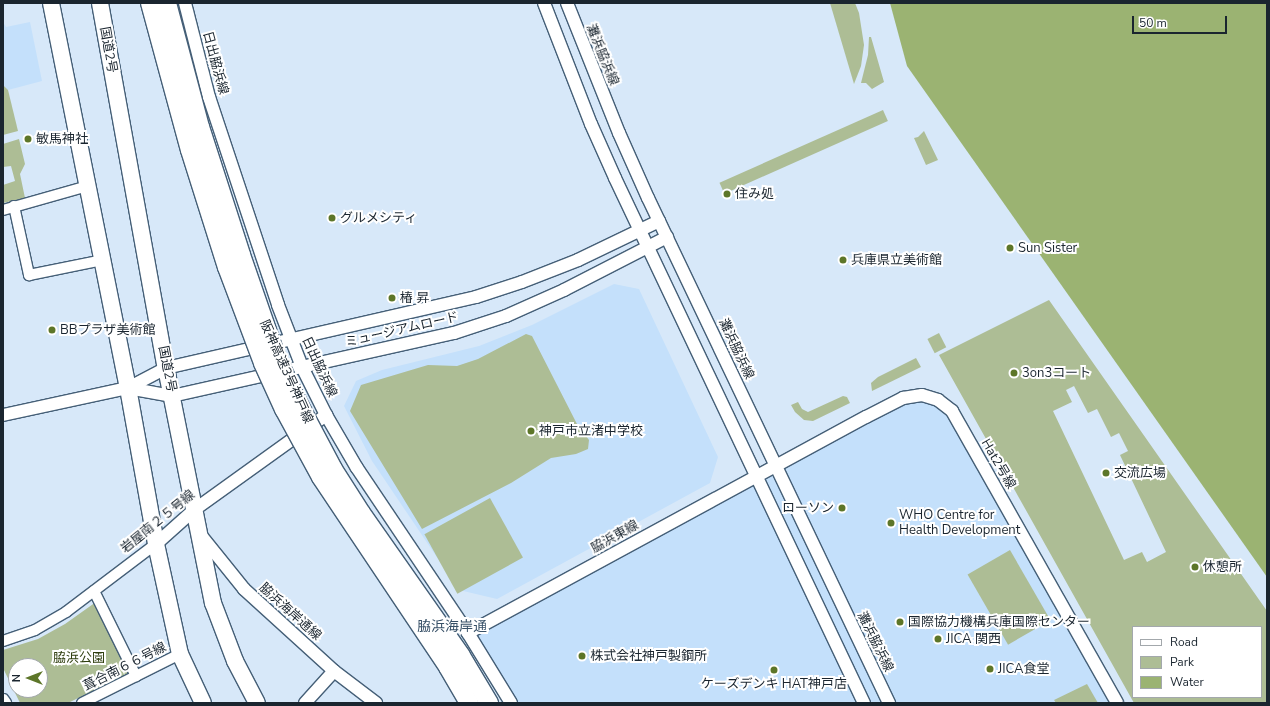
<!DOCTYPE html>
<html>
<head>
<meta charset="utf-8">
<style>
	body { margin:0 }
	#map { position:relative; width:1270px; height:706px; overflow:hidden; background:#d7e8f9; font-family:"Nunito Sans","Noto Sans JP",sans-serif }
	div>[style] { position:absolute }
	[style*='--x'] { left:calc(var(--x)*1px); top:calc(var(--y)*1px); width:calc(var(--w)*1px); rotate:calc(var(--a)*1deg) }
	.built>* { inset:0; background:#c4e0fb }
	.green>* { inset:0; background:#adbd95; transform-origin:0 0 }
	.water>* { inset:0; background:#9bb372 }
	.roads { filter:drop-shadow(1px 0 #455f77) drop-shadow(-1px 0 #455f77) drop-shadow(0 1px #455f77) drop-shadow(0 -1px #455f77) }
	.minor>* { height:10px; margin:-5px; padding:0 5px; transform-origin:5px; border-radius:5px; background:#fff }
	.tertiary>* { height:12px; margin:-6px; padding:0 6px; transform-origin:6px; border-radius:6px; background:#fff }
	.trunk>* { height:16px; margin:-8px; padding:0 8px; transform-origin:8px; border-radius:8px; background:#fff }
	.bridges { filter:drop-shadow(1px 0 #455f77) drop-shadow(-1px 0 #455f77) drop-shadow(0 1px #455f77) drop-shadow(0 -1px #455f77) }
	.motorway-bridge>* { height:18px; margin:-9px; padding:0 9px; transform-origin:9px; border-radius:9px; background:#fff }
	.dots>* { width:11px; height:11px; translate:-50% -50%; box-sizing:border-box; border:2px solid #fff; border-radius:50% }
	span { translate:-50% -50%; white-space:nowrap; text-align:center; line-height:1.15; -webkit-text-stroke:4px #fff; paint-order:stroke }
	.street-label { font-size:13px; color:#1a252f }
	.poi-label { font-size:13px; color:#1a252f }
	.left { translate:0 -50%; text-align:left }
	.right { translate:-100% -50%; text-align:right }
	.park-label { font-size:13px; color:#2f3e0e }
	.neighbourhood-label { font-size:14px; color:#375067 }
	.frame { position:absolute; inset:0; border:4px solid #1a252f; pointer-events:none }
	.legend { position:absolute; left:1132px; top:626px; width:130px; height:72px; box-sizing:border-box; background:#fff; border:1px solid #a3a8ac; margin:0; padding:5px 7px; list-style:none; font-size:12px; color:#1a252f }
	.legend li { display:flex; align-items:center; gap:8px; height:20px }
	.legend b { width:20px; border:1px solid #a3a8ac }
	.north { position:absolute; left:8px; top:658px; width:40px; height:40px; box-sizing:border-box; background:#fff; border:1px solid #a3a8ac; border-radius:50%; rotate:270deg; font-size:11px; font-weight:700; line-height:16px; text-align:center; color:#1a252f }
	.north::after { content:''; display:block; margin:auto; width:14px; height:18px; background:#5d7629; clip-path:polygon(50% 0,100% 100%,50% 72%,0 100%) }
	.scale { position:absolute; left:1132px; top:16px; width:95px; height:18px; box-sizing:border-box; border:2px solid #1a252f; border-top:0; padding-left:5px; font-size:12px; line-height:14px; white-space:nowrap; color:#1a252f; -webkit-text-stroke:3px #fff; paint-order:stroke }
</style>
</head>
<body>
<div id="map">
	<div class="built">
		<i style="clip-path:polygon(3px 22px,6px 27px,30px 22px,42px 81px,8px 90px,3px 85px)"></i>
		<i style="clip-path:polygon(614px 284px,639px 289px,718px 457px,710px 483px,497px 599px,459px 590px,372px 461px,344px 406px,356px 381px,382px 370px,479px 346px,532px 325px)"></i>
		<i style="clip-path:polygon(922px 395px,952px 411px,1117px 703px,511px 703px,468px 633px,736px 488px)"></i>
	</div>
	<div class="green">
		<i style="clip-path:polygon(830px 3px,855px 3px,859px 13px,864px 45px,861px 66px,854px 84px)"></i>
		<i style="clip-path:polygon(869px 37px,871px 37px,884px 82px,872px 89px,866px 83px,861px 83px,868px 55px)"></i>
		<i style="clip-path:polygon(3px 85px,8px 90px,18px 131px,3px 135px)"></i>
		<i style="left:883px;top:110px;width:12px;height:179px;rotate:66deg"></i>
		<i style="clip-path:polygon(924px 131px,938px 160px,926px 165px,914px 138px,918px 137px)"></i>
		<i style="clip-path:polygon(19px 139px,25px 164px,20px 174px,25px 198px,3px 203px,3px 185px,15px 181px,11px 166px,3px 167px,3px 144px)"></i>
		<i style="clip-path:polygon(evenodd,1049px 300px,1267px 611px,1267px 703px,1134px 703px,939px 355px,1049px 300px,1074px 386px,1088px 413px,1097px 409px,1111px 437px,1119px 433px,1128px 451px,1120px 455px,1166px 552px,1147px 562px,1142px 552px,1124px 560px,1053px 411px,1072px 402px,1066px 390px,1074px 386px,1049px 300px,1133px 627px,1261px 627px,1261px 697px,1133px 697px,1133px 627px)"></i>
		<i style="left:939px;top:333px;width:16px;height:13px;rotate:63deg"></i>
		<i style="clip-path:polygon(526px 334px,532px 336px,577px 424px,589px 440px,588px 449px,576px 454px,551px 458px,511px 483px,422px 529px,350px 411px,361px 385px,428px 365px,457px 366px,478px 359px)"></i>
		<i style="clip-path:polygon(916px 358px,921px 367px,872px 391px,871px 383px,878px 377px)"></i>
		<i style="clip-path:polygon(843px 396px,847px 397px,850px 403px,813px 421px,804px 420px,795px 412px,791px 405px,798px 402px,802px 409px,808px 412px)"></i>
		<i style="left:490px;top:498px;width:68px;height:75px;rotate:61deg"></i>
		<i style="left:1010px;top:550px;width:81px;height:49px;rotate:60deg"></i>
		<i style="clip-path:polygon(evenodd,96px 602px,129px 673px,68px 703px,20px 703px,3px 668px,3px 650px,38px 639px,65px 624px,96px 602px,16px 666px,40px 666px,40px 690px,16px 690px,16px 666px)"></i>
		<i style="clip-path:polygon(1087px 684px,1098px 703px,1056px 703px,1054px 700px)"></i>
	</div>
	<div class="water">
		<i style="clip-path:polygon(890px 3px,1267px 3px,1267px 577px,907px 66px)"></i>
	</div>
	<div class="roads">
		<div class="minor">
			<i style="--x:14;--y:206;--w:71;--a:77.7"></i>
			<i style="--x:29;--y:275;--w:76;--a:-11.5"></i>
			<i style="--x:3;--y:210;--w:88;--a:-15.8"></i>
			<i style="--x:94;--y:591;--w:95;--a:63.7"></i>
			<i style="--x:3;--y:641;--w:34;--a:-19"></i>
			<i style="--x:35;--y:630;--w:36;--a:-30"></i>
			<i style="--x:66;--y:612;--w:113;--a:-37.1"></i>
			<i style="--x:82;--y:703;--w:110;--a:-26.6"></i>
		</div>
		<div class="tertiary">
			<i style="--x:185;--y:3;--w:97;--a:75.7"></i>
			<i style="--x:209;--y:97;--w:219;--a:71.6"></i>
			<i style="--x:278;--y:305;--w:66;--a:68.8"></i>
			<i style="--x:302;--y:367;--w:54;--a:63.4"></i>
			<i style="--x:326;--y:415;--w:61;--a:59.7"></i>
			<i style="--x:357;--y:468;--w:199;--a:56.1"></i>
			<i style="--x:468;--y:633;--w:82;--a:58.4"></i>
			<i style="--x:544;--y:3;--w:130;--a:68.8"></i>
			<i style="--x:591;--y:124;--w:59;--a:66"></i>
			<i style="--x:615;--y:178;--w:581;--a:64.63"></i>
			<i style="--x:567;--y:3;--w:140;--a:68.2"></i>
			<i style="--x:619;--y:133;--w:71;--a:66"></i>
			<i style="--x:648;--y:198;--w:560;--a:64.49"></i>
			<i style="--x:128;--y:388;--w:45;--a:10.3"></i>
			<i style="--x:172;--y:396;--w:289;--a:-12.6"></i>
			<i style="--x:454;--y:333;--w:55;--a:-18.1"></i>
			<i style="--x:506;--y:316;--w:64;--a:-24.1"></i>
			<i style="--x:564;--y:290;--w:116;--a:-27.2"></i>
			<i style="--x:3;--y:415;--w:128;--a:-12.2"></i>
			<i style="--x:128;--y:388;--w:43;--a:-27.8"></i>
			<i style="--x:166;--y:368;--w:318;--a:-12.9"></i>
			<i style="--x:476;--y:297;--w:48;--a:-18.1"></i>
			<i style="--x:522;--y:282;--w:60;--a:-21.4"></i>
			<i style="--x:578;--y:260;--w:90;--a:-25.7"></i>
			<i style="--x:199;--y:533;--w:72;--a:51.2"></i>
			<i style="--x:244;--y:589;--w:122;--a:42.3"></i>
			<i style="--x:334;--y:671;--w:53;--a:37.3"></i>
			<i style="--x:156;--y:544;--w:51;--a:-41.8"></i>
			<i style="--x:194;--y:510;--w:163;--a:-35.7"></i>
			<i style="--x:468;--y:633;--w:453;--a:-28.5"></i>
			<i style="--x:866;--y:417;--w:42;--a:-27.2"></i>
			<i style="--x:903;--y:398;--w:19;--a:-9"></i>
			<i style="--x:922;--y:395;--w:17;--a:17"></i>
			<i style="--x:938;--y:400;--w:18;--a:38"></i>
			<i style="--x:952;--y:411;--w:335;--a:60.5"></i>
			<i style="--x:3;--y:700;--w:4;--a:56"></i>
			<i style="--x:305;--y:703;--w:43;--a:-47.8"></i>
		</div>
		<div class="trunk">
			<i style="--x:51;--y:3;--w:393;--a:78.7"></i>
			<i style="--x:128;--y:388;--w:158;--a:79.8"></i>
			<i style="--x:156;--y:544;--w:113;--a:77.7"></i>
			<i style="--x:180;--y:654;--w:54;--a:64.9"></i>
			<i style="--x:100;--y:3;--w:371;--a:79.8"></i>
			<i style="--x:166;--y:368;--w:240;--a:78.7"></i>
			<i style="--x:213;--y:603;--w:62;--a:69.2"></i>
			<i style="--x:235;--y:661;--w:47;--a:62.4"></i>
		</div>
	</div>
	<div class="bridges">
		<div class="motorway-bridge">
			<i style="--x:150;--y:3;--w:152;--a:74.8"></i>
			<i style="--x:190;--y:150;--w:123;--a:72.5"></i>
			<i style="--x:227;--y:267;--w:103;--a:69.4"></i>
			<i style="--x:263;--y:363;--w:51;--a:65.5"></i>
			<i style="--x:284;--y:409;--w:77;--a:61.4"></i>
			<i style="--x:321;--y:477;--w:229;--a:56.2"></i>
			<i style="--x:448;--y:667;--w:42;--a:59.7"></i>
			<i style="--x:167;--y:3;--w:128;--a:75.1"></i>
			<i style="--x:200;--y:127;--w:134;--a:72.2"></i>
			<i style="--x:241;--y:255;--w:107;--a:70.9"></i>
			<i style="--x:276;--y:356;--w:50;--a:65"></i>
			<i style="--x:297;--y:401;--w:77;--a:62.1"></i>
			<i style="--x:333;--y:469;--w:52;--a:57.5"></i>
			<i style="--x:361;--y:513;--w:174;--a:55"></i>
			<i style="--x:461;--y:656;--w:55;--a:59.2"></i>
		</div>
	</div>
	<div class="dots">
		<i style="left:28px;top:139px;background:#5d7629"></i>
		<i style="left:727px;top:194px;background:#5d7629"></i>
		<i style="left:332px;top:218px;background:#5d7629"></i>
		<i style="left:1010px;top:248px;background:#5d7629"></i>
		<i style="left:843px;top:260px;background:#5d7629"></i>
		<i style="left:392px;top:298px;background:#5d7629"></i>
		<i style="left:52px;top:330px;background:#5d7629"></i>
		<i style="left:1014px;top:373px;background:#5d7629"></i>
		<i style="left:531px;top:431px;background:#5d7629"></i>
		<i style="left:1106px;top:473px;background:#5d7629"></i>
		<i style="left:842px;top:508px;background:#5d7629"></i>
		<i style="left:891px;top:523px;background:#5d7629"></i>
		<i style="left:1195px;top:567px;background:#5d7629"></i>
		<i style="left:900px;top:622px;background:#5d7629"></i>
		<i style="left:938px;top:639px;background:#5d7629"></i>
		<i style="left:582px;top:656px;background:#5d7629"></i>
		<i style="left:990px;top:669px;background:#5d7629"></i>
		<i style="left:774px;top:670px;background:#5d7629"></i>
	</div>
	<div class="street-label">
		<span style="left:108px;top:50px;rotate:80deg">国道2号</span>
		<span style="left:602px;top:55px;rotate:68deg">灘浜脇浜線</span>
		<span style="left:215px;top:63px;rotate:75deg">日出脇浜線</span>
		<span style="left:402px;top:330px;rotate:-13deg">ミュージアムロード</span>
		<span style="left:736px;top:349px;rotate:65deg">灘浜脇浜線</span>
		<span style="left:319px;top:367px;rotate:65deg">日出脇浜線</span>
		<span style="left:167px;top:369px;rotate:79deg">国道2号</span>
		<span style="left:286px;top:372px;rotate:66deg">阪神高速3号神戸線</span>
		<span style="left:998px;top:464px;rotate:60deg">Hat2号線</span>
		<span style="left:158px;top:522px;rotate:-39deg">岩屋南２５号線</span>
		<span style="left:615px;top:537px;rotate:-29deg">脇浜東線</span>
		<span style="left:290px;top:612px;rotate:42deg">脇浜海岸通線</span>
		<span style="left:875px;top:642px;rotate:64deg">灘浜脇浜線</span>
		<span style="left:125px;top:667px;rotate:-27deg">葺合南６６号線</span>
	</div>
	<div class="poi-label">
		<span class="left" style="left:36px;top:139px">敏馬神社</span>
		<span class="left" style="left:735px;top:194px">住み処</span>
		<span class="left" style="left:340px;top:218px">グルメシティ</span>
		<span class="left" style="left:1018px;top:248px">Sun Sister</span>
		<span class="left" style="left:851px;top:260px">兵庫県立美術館</span>
		<span class="left" style="left:400px;top:298px">椿 昇</span>
		<span class="left" style="left:60px;top:330px">BBプラザ美術館</span>
		<span class="left" style="left:1022px;top:373px">3on3コート</span>
		<span class="left" style="left:539px;top:431px">神戸市立渚中学校</span>
		<span class="left" style="left:1114px;top:473px">交流広場</span>
		<span class="right" style="left:834px;top:508px">ローソン</span>
		<span class="left" style="left:899px;top:523px">WHO Centre for<br>Health Development</span>
		<span class="left" style="left:1203px;top:567px">休憩所</span>
		<span class="left" style="left:908px;top:622px">国際協力機構兵庫国際センター</span>
		<span class="left" style="left:946px;top:639px">JICA 関西</span>
		<span class="left" style="left:590px;top:656px">株式会社神戸製鋼所</span>
		<span class="left" style="left:998px;top:669px">JICA食堂</span>
		<span style="left:774px;top:684px">ケーズデンキ HAT神戸店</span>
	</div>
	<div class="park-label">
		<span style="left:79px;top:658px">脇浜公園</span>
	</div>
	<div class="neighbourhood-label">
		<span style="left:452px;top:627px">脇浜海岸通</span>
	</div>
	<div class="frame"></div>
	<ul class="legend">
	<li><b style="height:5px;background:#fff"></b>Road</li>
	<li><b style="height:11px;background:#adbd95"></b>Park</li>
	<li><b style="height:11px;background:#9bb372"></b>Water</li>
	</ul>
	<div class="north">N</div>
	<div class="scale">50 m</div>
</div>
</body>
</html>
